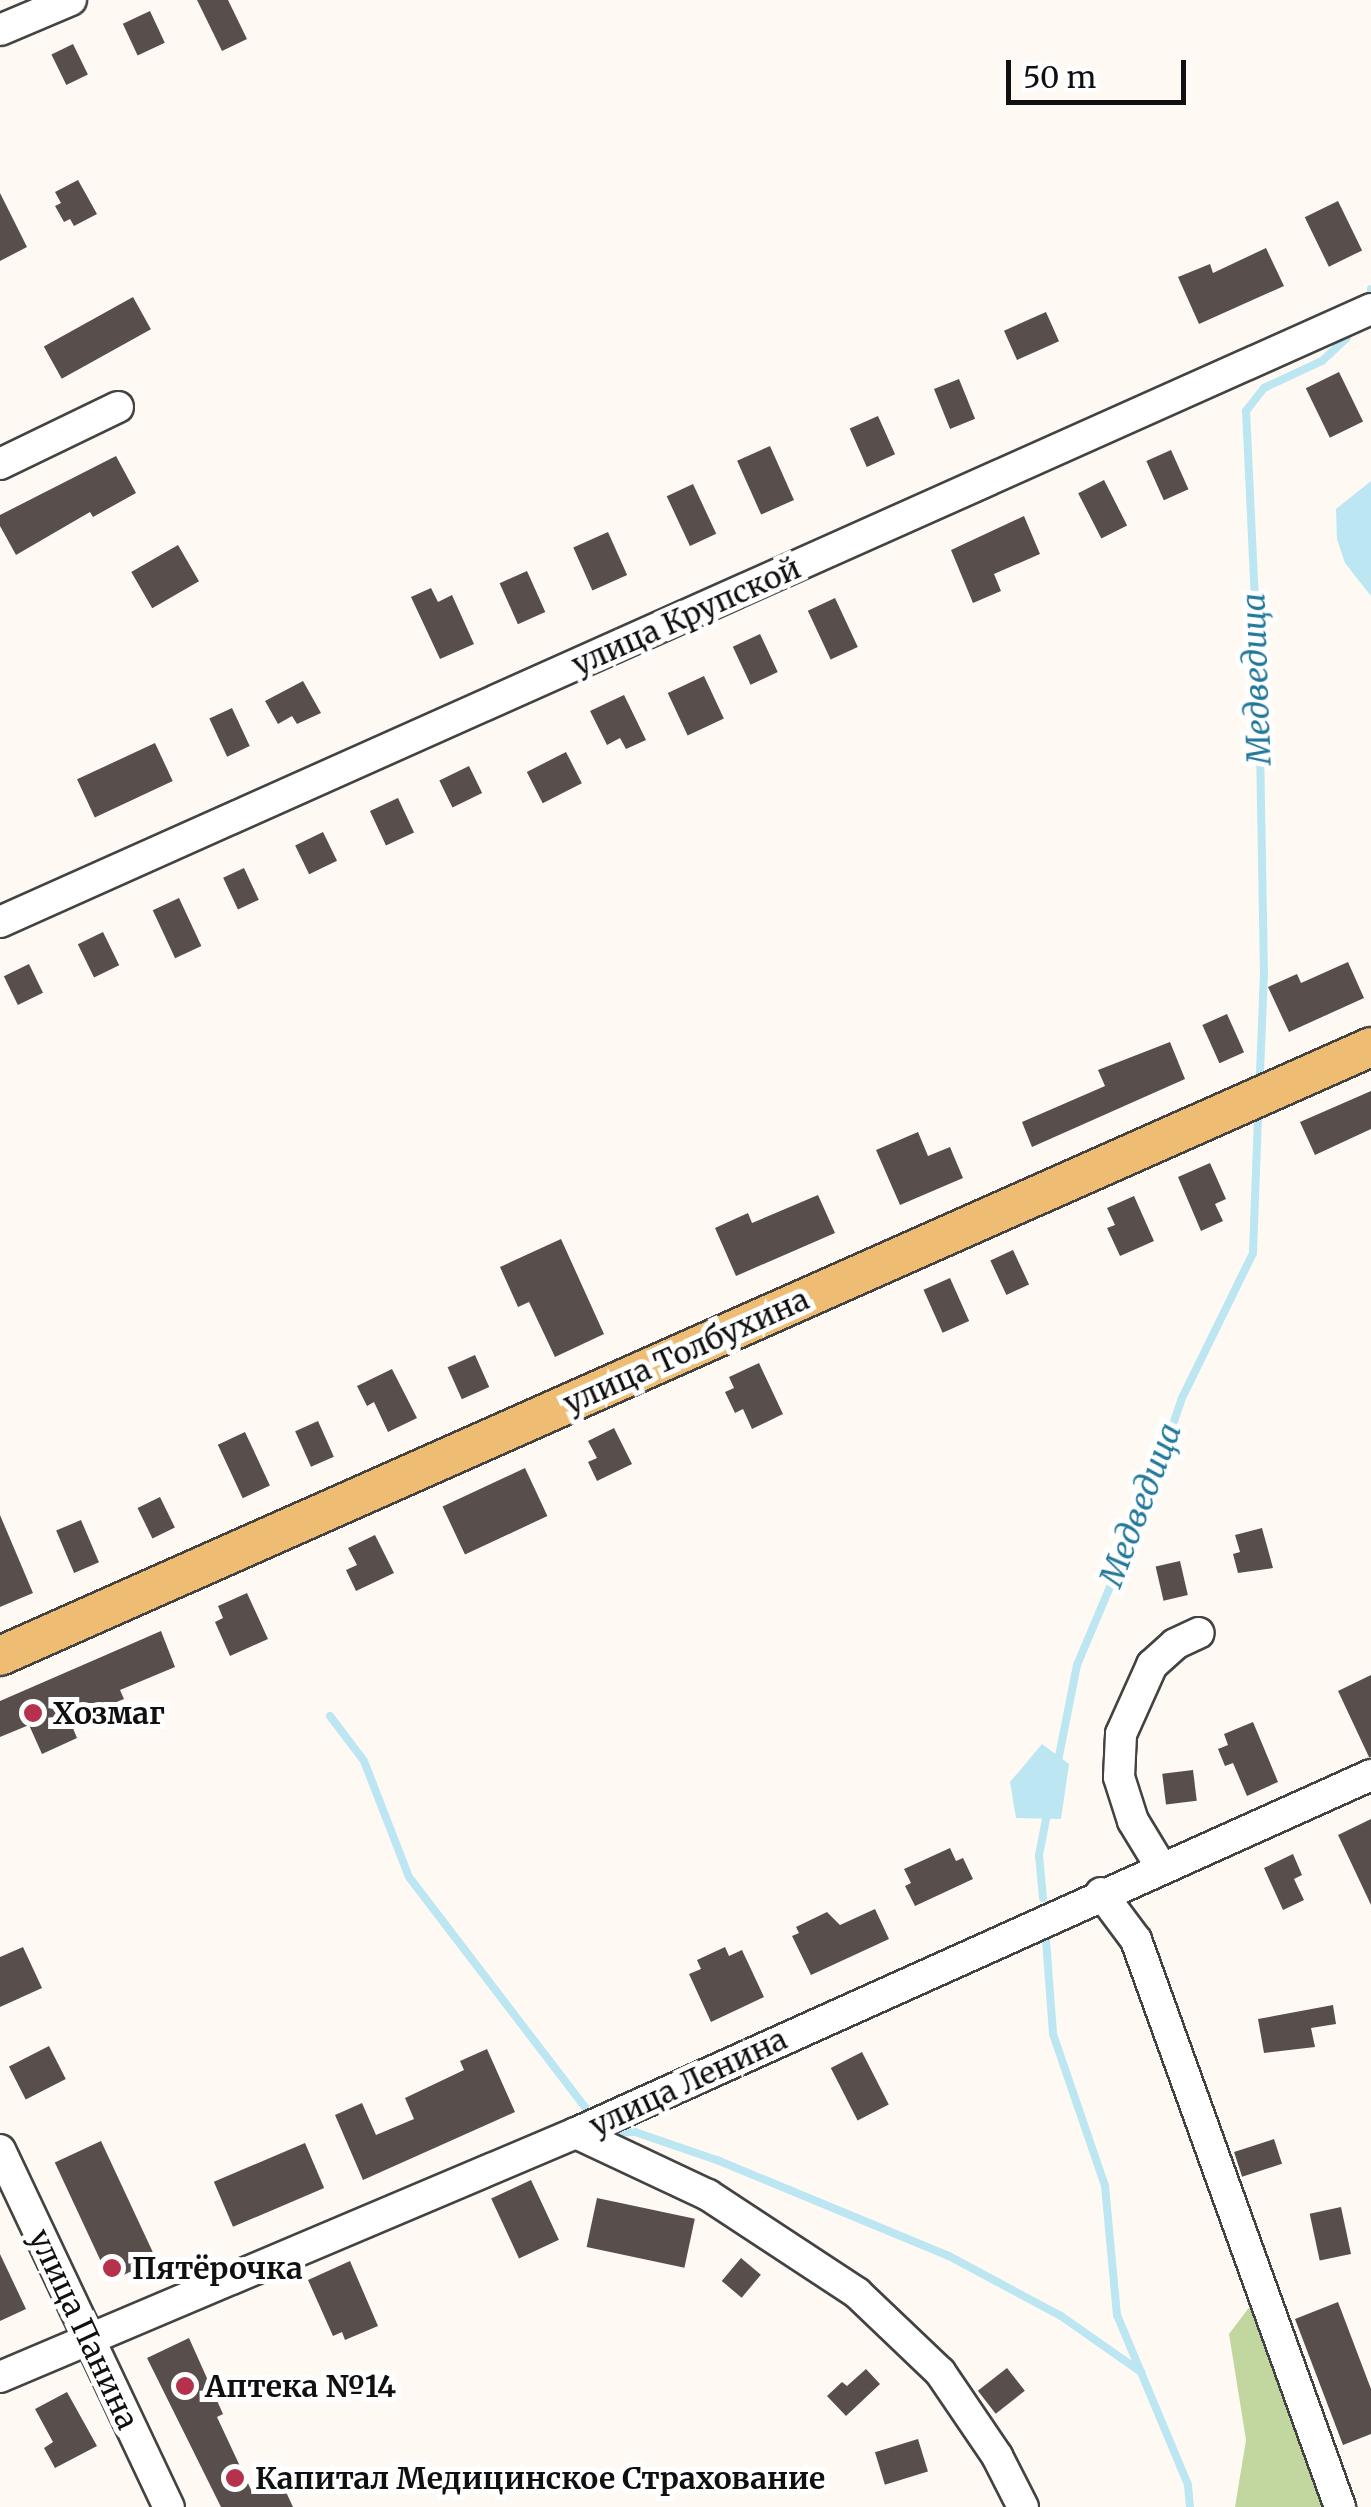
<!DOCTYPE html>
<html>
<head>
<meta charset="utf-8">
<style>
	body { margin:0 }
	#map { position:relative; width:1371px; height:2507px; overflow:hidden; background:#fefaf3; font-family:Merriweather,serif }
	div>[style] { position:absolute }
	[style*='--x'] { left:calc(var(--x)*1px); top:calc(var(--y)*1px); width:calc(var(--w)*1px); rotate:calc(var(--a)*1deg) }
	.forest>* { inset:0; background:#c1d79f }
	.water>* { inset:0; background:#bbe6f2 }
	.stream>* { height:8px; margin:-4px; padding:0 4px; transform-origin:4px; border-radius:4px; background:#bbe6f2 }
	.building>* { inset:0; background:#584f4d; transform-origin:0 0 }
	.roads { filter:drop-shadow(2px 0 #434343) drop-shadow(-2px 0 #434343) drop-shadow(0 2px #434343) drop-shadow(0 -2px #434343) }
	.minor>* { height:30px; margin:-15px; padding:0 15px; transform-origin:15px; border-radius:15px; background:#fff }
	.major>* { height:38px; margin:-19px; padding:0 19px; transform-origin:19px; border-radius:19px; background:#eebd73 }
	.dots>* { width:28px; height:28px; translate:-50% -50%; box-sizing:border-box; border:5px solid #fff; border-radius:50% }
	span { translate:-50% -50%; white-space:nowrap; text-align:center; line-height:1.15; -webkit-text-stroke:10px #fff; paint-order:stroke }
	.street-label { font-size:30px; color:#101010 }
	.poi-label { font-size:30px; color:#101010; font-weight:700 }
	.left { translate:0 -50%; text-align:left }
	.water-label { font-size:32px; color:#217899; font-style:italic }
	.scale { position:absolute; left:1006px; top:60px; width:180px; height:45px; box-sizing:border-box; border:5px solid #101010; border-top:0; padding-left:12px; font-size:30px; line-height:35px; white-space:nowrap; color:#101010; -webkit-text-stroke:8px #fff; paint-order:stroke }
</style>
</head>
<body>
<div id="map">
	<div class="forest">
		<i style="clip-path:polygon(1257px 2297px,1332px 2507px,1235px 2507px,1246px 2440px,1229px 2334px)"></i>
	</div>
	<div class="water">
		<i style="clip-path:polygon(1371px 481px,1371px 596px,1345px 563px,1337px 539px,1336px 509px)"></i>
		<i style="clip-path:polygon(1042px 1744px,1069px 1764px,1061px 1819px,1016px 1818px,1010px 1782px)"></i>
	</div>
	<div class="stream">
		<i style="--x:1371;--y:290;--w:1;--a:-90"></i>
		<i style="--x:1260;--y:1073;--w:98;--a:-87.7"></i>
		<i style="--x:1264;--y:975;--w:289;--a:-91"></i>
		<i style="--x:1259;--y:686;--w:275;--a:-92.7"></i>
		<i style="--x:1246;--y:411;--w:29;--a:-52"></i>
		<i style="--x:1264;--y:388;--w:64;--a:-25"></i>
		<i style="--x:1322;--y:361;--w:34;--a:-43"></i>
		<i style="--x:330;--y:1716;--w:56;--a:52.9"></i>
		<i style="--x:364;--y:1761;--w:124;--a:68.8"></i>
		<i style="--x:409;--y:1877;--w:290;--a:52.6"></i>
		<i style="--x:1057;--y:1766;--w:103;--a:-78.8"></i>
		<i style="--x:1077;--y:1665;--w:190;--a:-67.1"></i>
		<i style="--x:1151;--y:1490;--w:97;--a:-71.4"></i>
		<i style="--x:1182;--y:1398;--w:161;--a:-63.9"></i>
		<i style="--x:1253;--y:1253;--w:134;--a:-87.9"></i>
		<i style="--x:1043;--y:1898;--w:43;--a:-95.3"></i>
		<i style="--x:1039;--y:1855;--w:47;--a:-78.9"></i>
		<i style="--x:1046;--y:1940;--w:94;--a:85.7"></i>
		<i style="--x:1053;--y:2034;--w:161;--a:71.1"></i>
		<i style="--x:1105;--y:2186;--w:130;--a:84.7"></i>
		<i style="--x:1117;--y:2315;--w:184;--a:67.3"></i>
		<i style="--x:1188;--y:2485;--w:22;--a:85"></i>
		<i style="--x:607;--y:2133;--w:28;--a:-2"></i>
		<i style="--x:635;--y:2132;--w:87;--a:18.9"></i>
		<i style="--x:717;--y:2160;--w:251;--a:22.5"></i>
		<i style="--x:949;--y:2256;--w:127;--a:28.2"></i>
		<i style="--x:1061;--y:2316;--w:98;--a:35"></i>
	</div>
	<div class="building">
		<i style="clip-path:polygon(197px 0,228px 0,247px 39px,222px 51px)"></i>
		<i style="left:150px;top:11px;width:35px;height:30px;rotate:65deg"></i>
		<i style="left:73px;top:44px;width:34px;height:24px;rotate:64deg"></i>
		<i style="clip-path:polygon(78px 180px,97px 214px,74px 226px,70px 219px,64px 222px,55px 206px,61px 203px,55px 192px)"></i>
		<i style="clip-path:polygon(0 193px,27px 247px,0 261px)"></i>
		<i style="left:1338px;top:201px;width:55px;height:37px;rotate:64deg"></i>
		<i style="clip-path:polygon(1266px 248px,1284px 286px,1199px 324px,1178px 277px,1210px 264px,1213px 273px)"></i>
		<i style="left:133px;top:297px;width:37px;height:102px;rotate:61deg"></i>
		<i style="left:1046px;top:312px;width:32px;height:46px;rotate:66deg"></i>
		<i style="left:1339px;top:372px;width:55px;height:37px;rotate:64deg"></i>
		<i style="left:959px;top:379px;width:43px;height:27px;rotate:68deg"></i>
		<i style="left:878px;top:416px;width:42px;height:31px;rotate:66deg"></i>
		<i style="left:770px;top:446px;width:59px;height:36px;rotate:66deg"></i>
		<i style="left:1171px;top:450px;width:43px;height:27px;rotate:66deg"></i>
		<i style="clip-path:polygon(116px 456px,136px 493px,93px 517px,90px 512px,16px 555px,0 526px,0 515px)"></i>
		<i style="left:1104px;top:480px;width:51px;height:29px;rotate:63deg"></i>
		<i style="left:693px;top:484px;width:55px;height:29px;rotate:65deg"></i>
		<i style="clip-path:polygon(1024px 516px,1040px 554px,994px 574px,1001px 591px,973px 603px,951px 550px)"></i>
		<i style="left:608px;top:532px;width:47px;height:38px;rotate:66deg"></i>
		<i style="left:178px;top:545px;width:42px;height:54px;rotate:60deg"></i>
		<i style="left:527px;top:571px;width:45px;height:30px;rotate:66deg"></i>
		<i style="clip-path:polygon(431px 588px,438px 602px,452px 595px,474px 644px,440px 659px,411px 597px)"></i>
		<i style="left:835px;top:598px;width:54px;height:30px;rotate:65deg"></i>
		<i style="left:760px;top:634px;width:42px;height:30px;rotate:65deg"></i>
		<i style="left:704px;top:676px;width:47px;height:40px;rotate:65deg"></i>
		<i style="clip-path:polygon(303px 681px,321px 713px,297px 724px,292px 716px,278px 724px,265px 701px)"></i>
		<i style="clip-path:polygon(624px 695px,646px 740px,626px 749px,620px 738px,607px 745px,590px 711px)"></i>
		<i style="left:232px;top:708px;width:42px;height:25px;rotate:65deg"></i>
		<i style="left:155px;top:743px;width:42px;height:86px;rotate:65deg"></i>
		<i style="left:566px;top:752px;width:35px;height:44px;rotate:63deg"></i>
		<i style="left:469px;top:766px;width:30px;height:33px;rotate:64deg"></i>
		<i style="left:398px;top:798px;width:38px;height:31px;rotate:65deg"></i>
		<i style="left:323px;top:832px;width:32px;height:31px;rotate:64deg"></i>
		<i style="left:244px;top:868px;width:35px;height:23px;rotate:65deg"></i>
		<i style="left:179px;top:898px;width:53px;height:29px;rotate:65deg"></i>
		<i style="left:103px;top:932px;width:37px;height:28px;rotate:64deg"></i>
		<i style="clip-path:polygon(1348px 962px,1364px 998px,1289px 1032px,1268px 987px,1297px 974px,1301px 983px)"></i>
		<i style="left:29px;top:964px;width:32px;height:28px;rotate:64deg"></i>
		<i style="left:1227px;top:1014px;width:42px;height:27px;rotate:66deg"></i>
		<i style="clip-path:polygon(1170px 1042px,1185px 1079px,1032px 1147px,1022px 1122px,1105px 1086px,1098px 1070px)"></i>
		<i style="clip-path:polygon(1371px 1091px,1371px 1129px,1315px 1155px,1300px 1122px)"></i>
		<i style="clip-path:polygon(918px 1132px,928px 1156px,950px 1147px,963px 1178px,900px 1205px,876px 1150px)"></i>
		<i style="clip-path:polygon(1210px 1163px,1226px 1199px,1215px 1204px,1223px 1221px,1201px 1231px,1178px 1177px)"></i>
		<i style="clip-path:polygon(818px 1195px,835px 1233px,736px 1276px,715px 1228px,748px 1213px,752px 1223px)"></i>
		<i style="clip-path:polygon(1134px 1196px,1154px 1241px,1120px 1256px,1107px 1228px,1115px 1225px,1107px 1208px)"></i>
		<i style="clip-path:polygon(561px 1239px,604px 1334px,555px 1357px,529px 1302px,518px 1307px,500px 1267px)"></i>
		<i style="left:1013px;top:1250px;width:38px;height:25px;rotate:65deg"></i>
		<i style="left:950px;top:1278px;width:47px;height:29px;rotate:66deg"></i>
		<i style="left:475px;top:1355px;width:35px;height:30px;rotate:66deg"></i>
		<i style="clip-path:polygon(759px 1363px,783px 1414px,752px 1429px,743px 1409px,735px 1413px,725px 1392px,734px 1388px,729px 1377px)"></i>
		<i style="clip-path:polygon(392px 1369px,417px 1418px,388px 1432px,374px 1402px,367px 1406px,357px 1386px)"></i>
		<i style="left:318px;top:1421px;width:39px;height:25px;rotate:66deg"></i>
		<i style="clip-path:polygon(614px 1428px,632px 1464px,597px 1481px,588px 1462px,597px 1458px,588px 1441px)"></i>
		<i style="left:245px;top:1432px;width:59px;height:30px;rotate:65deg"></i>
		<i style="left:525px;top:1468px;width:53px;height:91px;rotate:65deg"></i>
		<i style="left:160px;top:1497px;width:34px;height:25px;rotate:64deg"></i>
		<i style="clip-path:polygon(0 1515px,33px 1593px,0 1607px)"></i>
		<i style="left:81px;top:1520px;width:46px;height:27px;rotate:67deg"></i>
		<i style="clip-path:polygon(1262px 1528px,1273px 1568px,1238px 1573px,1233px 1554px,1240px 1552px,1235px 1535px)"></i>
		<i style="clip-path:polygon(375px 1535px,394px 1573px,356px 1591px,346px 1570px,357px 1565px,348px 1548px)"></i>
		<i style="left:1180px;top:1561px;width:35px;height:25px;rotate:77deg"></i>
		<i style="clip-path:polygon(247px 1593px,268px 1639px,230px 1656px,215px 1622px,223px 1618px,218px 1606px)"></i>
		<i style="clip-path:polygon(161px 1631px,175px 1667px,120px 1690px,124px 1699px,70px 1721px,77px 1738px,42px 1754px,29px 1725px,0 1737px,0 1701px)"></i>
		<i style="clip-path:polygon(1371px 1675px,1371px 1757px,1369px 1757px,1338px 1691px)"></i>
		<i style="clip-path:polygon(1253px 1722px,1278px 1782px,1247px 1796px,1233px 1763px,1225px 1766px,1218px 1749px,1228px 1745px,1224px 1734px)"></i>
		<i style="left:1193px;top:1770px;width:31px;height:31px;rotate:83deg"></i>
		<i style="clip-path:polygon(1371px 1819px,1371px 1905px,1338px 1835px)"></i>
		<i style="clip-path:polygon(950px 1848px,956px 1861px,963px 1858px,973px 1879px,915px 1906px,905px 1886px,911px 1883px,904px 1869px)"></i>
		<i style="clip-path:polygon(1293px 1854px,1302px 1875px,1294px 1879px,1304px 1900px,1283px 1910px,1264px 1868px)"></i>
		<i style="clip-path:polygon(875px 1909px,889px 1939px,811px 1975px,792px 1936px,799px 1933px,796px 1927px,827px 1912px,840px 1925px)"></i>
		<i style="clip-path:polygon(23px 1947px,42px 1988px,0 2007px,0 1957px)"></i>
		<i style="clip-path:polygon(725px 1947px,729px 1956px,742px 1950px,764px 1997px,711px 2022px,689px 1974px,701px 1969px,697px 1960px)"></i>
		<i style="clip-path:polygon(1333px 2005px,1336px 2024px,1311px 2028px,1315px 2047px,1264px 2053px,1258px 2019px)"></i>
		<i style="left:49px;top:2046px;width:37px;height:45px;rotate:63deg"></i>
		<i style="clip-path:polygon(487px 2049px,515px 2112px,363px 2180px,335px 2115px,362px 2103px,376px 2135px,414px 2119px,405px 2098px,464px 2070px,460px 2061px)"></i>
		<i style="left:862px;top:2052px;width:59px;height:35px;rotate:63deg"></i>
		<i style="left:1274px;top:2139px;width:26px;height:42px;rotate:72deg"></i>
		<i style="left:101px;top:2141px;width:131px;height:51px;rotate:65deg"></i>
		<i style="left:305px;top:2143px;width:49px;height:99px;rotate:67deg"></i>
		<i style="left:531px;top:2180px;width:66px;height:44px;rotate:65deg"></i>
		<i style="left:597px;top:2198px;width:100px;height:50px;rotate:12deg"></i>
		<i style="left:1341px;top:2207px;width:48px;height:32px;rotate:78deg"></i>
		<i style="clip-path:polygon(0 2254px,26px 2309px,0 2321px)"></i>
		<i style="left:741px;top:2258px;width:26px;height:30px;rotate:40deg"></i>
		<i style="clip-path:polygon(350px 2261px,378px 2326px,345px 2340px,342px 2332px,333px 2336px,308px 2280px)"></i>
		<i style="clip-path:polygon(1338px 2302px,1371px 2389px,1371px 2434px,1343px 2445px,1295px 2319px)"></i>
		<i style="clip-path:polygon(189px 2338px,223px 2414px,217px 2417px,253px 2494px,281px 2481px,293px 2507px,221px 2507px,147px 2358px)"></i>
		<i style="left:1007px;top:2368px;width:29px;height:37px;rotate:52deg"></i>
		<i style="clip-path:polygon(866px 2369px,880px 2384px,846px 2416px,827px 2396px,842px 2382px,847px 2386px)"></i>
		<i style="clip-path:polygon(67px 2392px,97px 2446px,55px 2468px,44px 2448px,53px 2442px,35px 2409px)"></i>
		<i style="left:918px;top:2439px;width:34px;height:45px;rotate:73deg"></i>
	</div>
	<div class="roads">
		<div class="minor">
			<i style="--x:0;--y:30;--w:77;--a:-22.9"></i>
			<i style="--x:0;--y:464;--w:131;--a:-25.8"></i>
			<i style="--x:0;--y:922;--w:1502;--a:-24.09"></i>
			<i style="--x:1161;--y:1867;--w:54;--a:-121.3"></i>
			<i style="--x:1133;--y:1821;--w:46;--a:-107.7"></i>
			<i style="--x:1119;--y:1777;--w:43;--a:-87.3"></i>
			<i style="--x:1121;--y:1734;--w:76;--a:-65.8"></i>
			<i style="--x:1152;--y:1665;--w:31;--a:-42"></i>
			<i style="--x:1175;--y:1644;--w:26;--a:-25"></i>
			<i style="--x:1101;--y:1893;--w:59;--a:53.3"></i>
			<i style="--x:1136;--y:1940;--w:603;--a:70.21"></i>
			<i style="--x:576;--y:2133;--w:146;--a:25.2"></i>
			<i style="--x:708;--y:2195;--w:178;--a:33.3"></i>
			<i style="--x:857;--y:2293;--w:115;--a:43.6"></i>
			<i style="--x:940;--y:2372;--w:102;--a:55.8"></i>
			<i style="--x:997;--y:2456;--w:57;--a:63"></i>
			<i style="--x:0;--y:2150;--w:395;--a:64.7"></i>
			<i style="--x:0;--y:2377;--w:626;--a:-22.96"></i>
			<i style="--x:576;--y:2133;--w:872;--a:-24.24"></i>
		</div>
		<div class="major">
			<i style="--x:0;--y:1656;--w:1500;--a:-23.95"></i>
		</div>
	</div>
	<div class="dots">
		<i style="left:33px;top:1713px;background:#b6314c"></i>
		<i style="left:112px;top:2268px;background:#b6314c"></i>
		<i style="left:185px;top:2386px;background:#b6314c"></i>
		<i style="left:235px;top:2478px;background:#b6314c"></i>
	</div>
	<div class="street-label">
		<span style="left:686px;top:616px;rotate:-24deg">улица Крупской</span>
		<span style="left:686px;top:1351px;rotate:-24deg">улица Толбухина</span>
		<span style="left:688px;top:2082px;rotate:-25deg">улица Ленина</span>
		<span style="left:84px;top:2329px;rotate:65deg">улица Панина</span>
	</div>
	<div class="poi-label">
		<span class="left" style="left:53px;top:1713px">Хозмаг</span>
		<span class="left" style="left:132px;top:2268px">Пятёрочка</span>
		<span class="left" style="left:205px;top:2386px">Аптека №14</span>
		<span class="left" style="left:255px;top:2478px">Капитал Медицинское Страхование</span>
	</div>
	<div class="water-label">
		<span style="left:1257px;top:679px;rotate:-92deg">Медведица</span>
		<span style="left:1141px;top:1505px;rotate:-69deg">Медведица</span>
	</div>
	<div class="scale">50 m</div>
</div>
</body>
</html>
